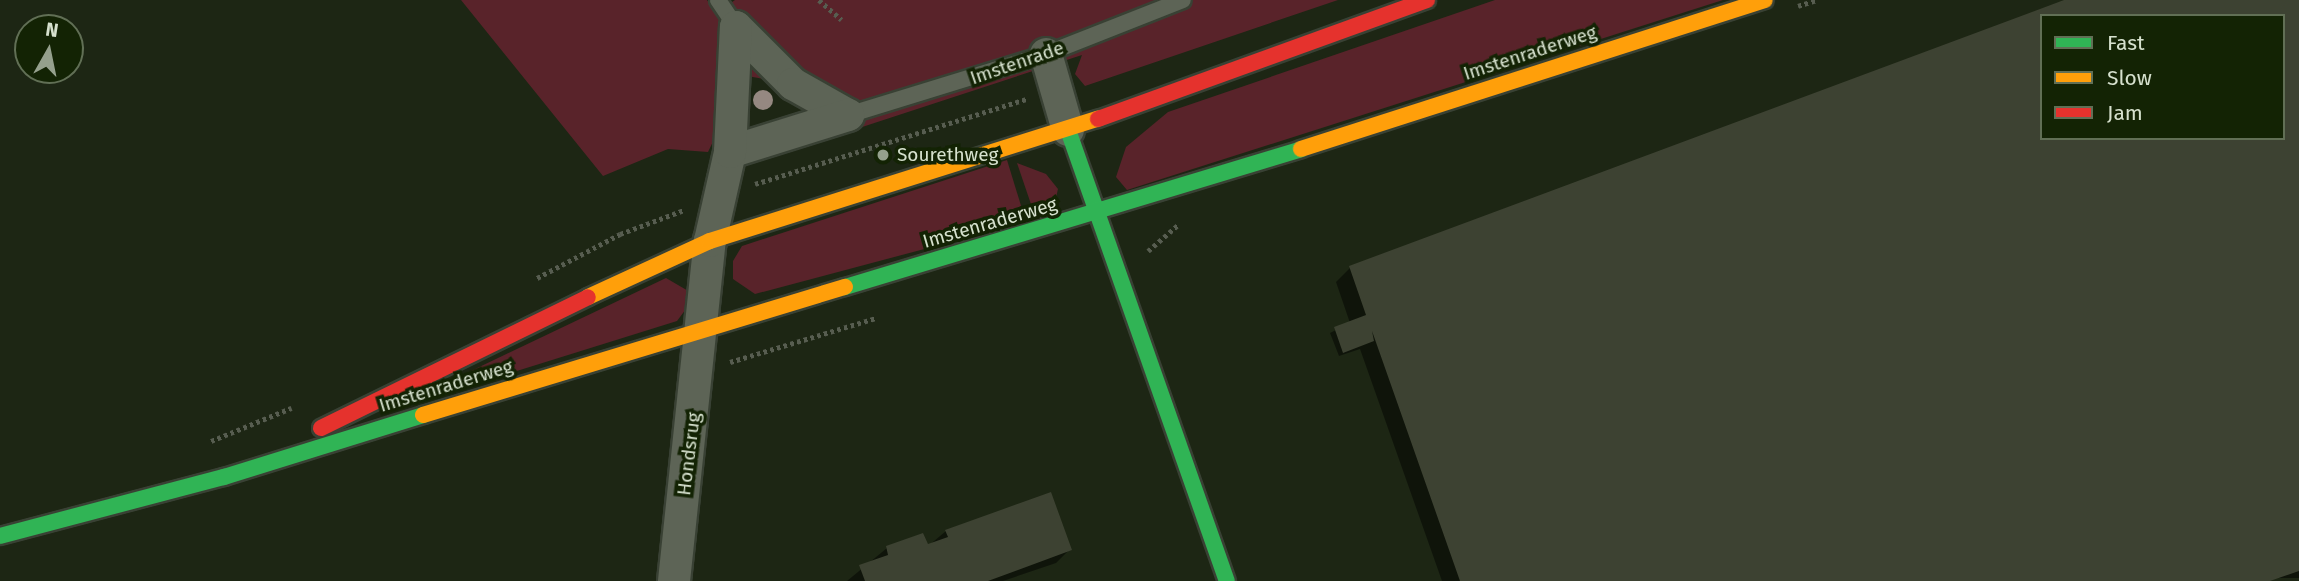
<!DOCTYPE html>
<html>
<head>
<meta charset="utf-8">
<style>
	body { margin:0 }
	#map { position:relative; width:2299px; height:581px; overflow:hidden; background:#1d2614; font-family:"Fira Sans",sans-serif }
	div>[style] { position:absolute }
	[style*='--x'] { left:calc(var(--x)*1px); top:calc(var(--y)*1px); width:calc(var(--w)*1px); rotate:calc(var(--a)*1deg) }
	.green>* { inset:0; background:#59232a }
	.shadow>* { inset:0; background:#0007 }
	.building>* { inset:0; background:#3d4232 }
	.path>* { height:4.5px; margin-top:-2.25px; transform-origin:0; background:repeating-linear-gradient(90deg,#575d50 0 3.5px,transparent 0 7px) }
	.roads { filter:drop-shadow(2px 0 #394134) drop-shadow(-2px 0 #394134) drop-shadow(0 2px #394134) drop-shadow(0 -2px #394134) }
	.lane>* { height:16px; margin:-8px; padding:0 8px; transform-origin:8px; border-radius:8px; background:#5d6456 }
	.street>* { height:32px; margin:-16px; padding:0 16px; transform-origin:16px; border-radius:16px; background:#5d6456 }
	.fast>* { height:16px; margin:-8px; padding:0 8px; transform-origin:8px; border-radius:8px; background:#30b455 }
	.slow>* { height:16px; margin:-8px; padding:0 8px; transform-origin:8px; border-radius:8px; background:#ff9f0a }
	.jam>* { height:16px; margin:-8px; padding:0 8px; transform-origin:8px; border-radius:8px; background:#e5322d }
	.trees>* { width:20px; height:20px; margin:-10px; border-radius:50%; background:#958881 }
	.dots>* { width:19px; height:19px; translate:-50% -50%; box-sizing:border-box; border:4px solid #132304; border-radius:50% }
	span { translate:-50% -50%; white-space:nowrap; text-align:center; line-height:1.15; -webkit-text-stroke:7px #132304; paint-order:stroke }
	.street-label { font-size:19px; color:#d6e1ce }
	.poi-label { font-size:19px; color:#d6e1ce }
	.left { translate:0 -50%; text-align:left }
	.legend { position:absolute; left:2040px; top:14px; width:245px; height:126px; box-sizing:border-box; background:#132304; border:2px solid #616f55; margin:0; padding:9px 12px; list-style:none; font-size:21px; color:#d6e1ce }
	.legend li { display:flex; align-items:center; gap:14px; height:35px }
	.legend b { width:35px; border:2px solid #616f55 }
	.north { position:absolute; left:14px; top:14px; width:70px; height:70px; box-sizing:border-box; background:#132304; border:2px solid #616f55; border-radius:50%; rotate:9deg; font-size:19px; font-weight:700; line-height:28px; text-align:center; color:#d6e1ce }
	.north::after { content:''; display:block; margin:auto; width:24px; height:32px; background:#95a08d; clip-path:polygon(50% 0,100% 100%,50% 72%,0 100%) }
</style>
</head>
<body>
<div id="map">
	<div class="green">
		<i style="clip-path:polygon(461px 0,707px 0,716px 13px,735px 0,1338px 0,1085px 86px,1075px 74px,1082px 55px,853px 130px,826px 90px,719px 71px,722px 123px,708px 152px,668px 149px,603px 176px)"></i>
		<i style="clip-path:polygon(1495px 0,1723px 0,1127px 190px,1116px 177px,1126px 147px,1168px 112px)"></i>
		<i style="clip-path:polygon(1007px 160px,1026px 222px,755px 294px,733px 279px,733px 261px,742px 246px)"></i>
		<i style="clip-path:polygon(1017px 163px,1046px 174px,1058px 189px,1053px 210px,1036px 219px)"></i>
		<i style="clip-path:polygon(666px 278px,690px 292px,689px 305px,677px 321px,446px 393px,444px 388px,473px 370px)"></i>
	</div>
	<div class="shadow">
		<i style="clip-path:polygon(evenodd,2069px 0,2299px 0,2299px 578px,1442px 581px,1360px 349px,1339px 356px,1330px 333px,1350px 323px,1336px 282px,1350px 268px,2069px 0,2042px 16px,2283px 16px,2283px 138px,2042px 138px,2042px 16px)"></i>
		<i style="clip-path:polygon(946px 531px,1070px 549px,1056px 563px,1003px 581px,847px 581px,887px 548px,927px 547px)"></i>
	</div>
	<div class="building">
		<i style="clip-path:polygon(evenodd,2064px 0,2299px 0,2299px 571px,2270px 581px,1460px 581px,1372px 331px,1374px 341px,1343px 353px,1334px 327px,1366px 315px,1349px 266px,2064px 0,2042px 16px,2283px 16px,2283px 138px,2042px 138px,2042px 16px)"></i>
		<i style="clip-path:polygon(1051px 492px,1072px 550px,988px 581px,865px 581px,859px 565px,888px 555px,886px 546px,923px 533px,928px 544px,948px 537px,945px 530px)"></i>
	</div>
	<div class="path">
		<i style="--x:819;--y:0;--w:30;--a:41"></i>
		<i style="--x:1798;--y:6;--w:20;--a:-18"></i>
		<i style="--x:755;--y:184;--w:285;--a:-17.4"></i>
		<i style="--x:1148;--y:251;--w:40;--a:-41"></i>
		<i style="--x:537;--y:278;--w:94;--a:-27.9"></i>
		<i style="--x:620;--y:234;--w:68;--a:-20.6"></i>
		<i style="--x:730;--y:362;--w:152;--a:-16.8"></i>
		<i style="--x:211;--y:441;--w:87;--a:-22.4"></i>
	</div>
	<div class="roads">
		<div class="lane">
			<i style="--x:718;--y:0;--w:32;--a:56"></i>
			<i style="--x:848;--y:115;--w:207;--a:-17.1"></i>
			<i style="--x:1046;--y:54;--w:147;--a:-21.5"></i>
		</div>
		<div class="street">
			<i style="--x:736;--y:27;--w:81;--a:45"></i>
			<i style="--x:793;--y:84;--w:63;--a:29.4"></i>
			<i style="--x:1046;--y:54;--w:79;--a:73.9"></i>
			<i style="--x:730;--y:152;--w:124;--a:-17.4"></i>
			<i style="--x:674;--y:581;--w:342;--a:-84"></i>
			<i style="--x:710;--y:241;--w:91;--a:-77.3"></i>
			<i style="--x:730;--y:152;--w:125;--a:-87.3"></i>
		</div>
		<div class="fast">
			<i style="--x:1068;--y:130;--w:478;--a:70.6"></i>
			<i style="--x:845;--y:287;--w:476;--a:-16.8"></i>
			<i style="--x:0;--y:536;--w:232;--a:-14.8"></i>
			<i style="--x:224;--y:477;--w:208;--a:-17.3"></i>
		</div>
		<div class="slow">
			<i style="--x:1301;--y:149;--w:487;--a:-17.8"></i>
			<i style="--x:588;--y:297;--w:134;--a:-24.7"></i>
			<i style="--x:710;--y:241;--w:407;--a:-17.5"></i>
			<i style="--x:423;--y:415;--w:441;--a:-16.9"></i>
		</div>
		<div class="jam">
			<i style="--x:1098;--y:119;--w:350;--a:-19.9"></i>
			<i style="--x:321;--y:428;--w:297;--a:-26.1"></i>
		</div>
	</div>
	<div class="trees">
		<i style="left:763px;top:100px"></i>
	</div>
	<div class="dots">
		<i style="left:883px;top:155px;background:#95a08d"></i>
	</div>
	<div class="street-label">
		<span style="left:1530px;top:53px;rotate:-18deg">Imstenraderweg</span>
		<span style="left:1017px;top:63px;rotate:-19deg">Imstenrade</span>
		<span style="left:990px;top:223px;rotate:-16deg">Imstenraderweg</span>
		<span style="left:446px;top:386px;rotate:-17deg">Imstenraderweg</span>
		<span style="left:689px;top:454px;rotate:-83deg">Hondsrug</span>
	</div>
	<div class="poi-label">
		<span class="left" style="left:897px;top:155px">Sourethweg</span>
	</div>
	<ul class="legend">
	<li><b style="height:9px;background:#30b455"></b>Fast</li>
	<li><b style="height:9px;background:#ff9f0a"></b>Slow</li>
	<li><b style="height:9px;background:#e5322d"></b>Jam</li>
	</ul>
	<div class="north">N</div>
</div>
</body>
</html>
